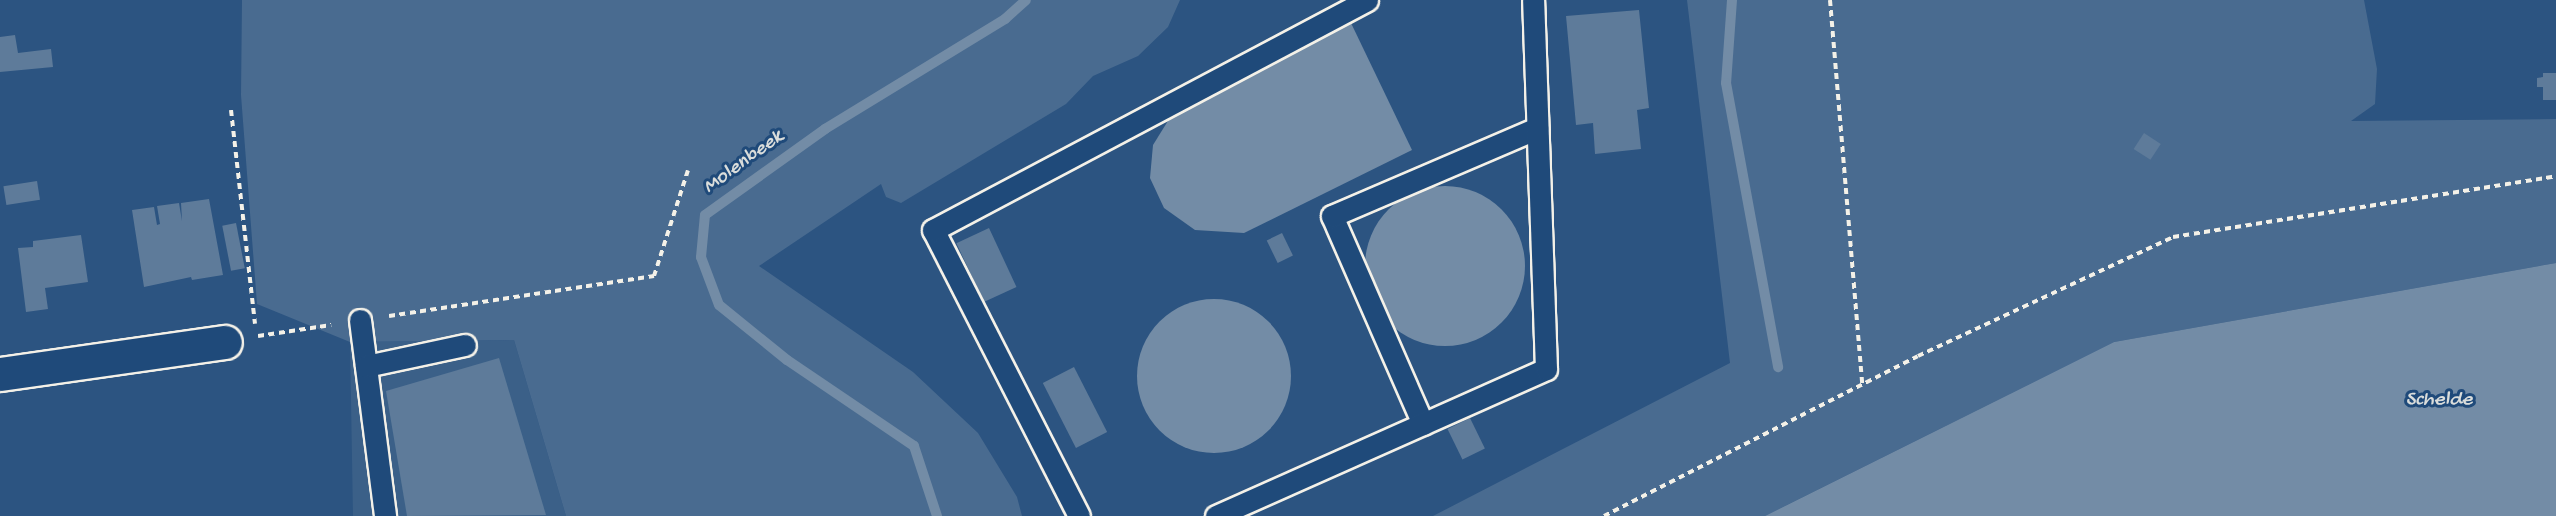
<!DOCTYPE html>
<html>
<head>
<meta charset="utf-8">
<style>
	body { margin:0 }
	#map { position:relative; width:2556px; height:516px; overflow:hidden; background:#2c5481; font-family:"Gochi Hand",sans-serif }
	div>[style] { position:absolute }
	[style*='--x'] { left:calc(var(--x)*1px); top:calc(var(--y)*1px); width:calc(var(--w)*1px); rotate:calc(var(--a)*1deg) }
	.built>* { inset:0; background:#3b6088 }
	.green>* { inset:0; background:#496b90 }
	.water>* { inset:0; background:#738ca6 }
	.round { border-radius:50% }
	.stream>* { height:10px; margin:-5px; padding:0 5px; transform-origin:5px; border-radius:5px; background:#738ca6 }
	.building>* { inset:0; background:#5e7b9a; transform-origin:0 0 }
	.path>* { height:4px; margin-top:-2px; transform-origin:0; background:repeating-linear-gradient(90deg,#f4f1e8 0 6px,transparent 0 10.5px) }
	.roads { filter:drop-shadow(2px 0 #f4f1e8) drop-shadow(-2px 0 #f4f1e8) drop-shadow(0 2px #f4f1e8) drop-shadow(0 -2px #f4f1e8) }
	.service>* { height:21px; margin:-10.5px; padding:0 10.5px; transform-origin:10.5px; border-radius:10.5px; background:#1f4a7a }
	.minor>* { height:33px; margin:-16.5px; padding:0 16.5px; transform-origin:16.5px; border-radius:16.5px; background:#1f4a7a }
	span { translate:-50% -50%; white-space:nowrap; text-align:center; line-height:1.15; -webkit-text-stroke:6px #1f4a7a; paint-order:stroke }
	.water-label { font-size:21px; color:#dadddb; font-style:italic }
</style>
</head>
<body>
<div id="map">
	<div class="built">
		<i style="clip-path:polygon(514px 340px,566px 516px,353px 516px,350px 342px)"></i>
	</div>
	<div class="green">
		<i style="clip-path:polygon(242px 0,1180px 0,1168px 27px,1138px 56px,1093px 76px,1066px 104px,901px 203px,886px 197px,881px 184px,759px 266px,913px 372px,978px 433px,1017px 497px,1022px 516px,566px 516px,514px 340px,350px 342px,257px 304px,241px 95px)"></i>
		<i style="clip-path:polygon(1687px 0,2364px 0,2377px 69px,2375px 104px,2351px 121px,2556px 119px,2556px 263px,2114px 342px,1765px 516px,1433px 516px,1730px 363px)"></i>
	</div>
	<div class="water">
		<i style="clip-path:polygon(1351px 23px,1412px 150px,1244px 233px,1195px 230px,1164px 208px,1150px 178px,1153px 145px,1171px 116px,1204px 90px)"></i>
		<i class="round" style="left:1365px;top:186px;width:160px;height:160px"></i>
		<i style="clip-path:polygon(2556px 263px,2556px 516px,1765px 516px,2114px 342px)"></i>
		<i class="round" style="left:1137px;top:299px;width:154px;height:154px"></i>
	</div>
	<div class="stream">
		<i style="--x:1732;--y:0;--w:83;--a:94.1"></i>
		<i style="--x:1726;--y:83;--w:289;--a:79.6"></i>
		<i style="--x:937;--y:516;--w:74;--a:-108.2"></i>
		<i style="--x:914;--y:446;--w:153;--a:-145.9"></i>
		<i style="--x:787;--y:360;--w:87;--a:-141"></i>
		<i style="--x:719;--y:305;--w:51;--a:-110.6"></i>
		<i style="--x:701;--y:257;--w:42;--a:-84.6"></i>
		<i style="--x:705;--y:215;--w:148;--a:-35.6"></i>
		<i style="--x:825;--y:129;--w:211;--a:-31.4"></i>
		<i style="--x:1005;--y:19;--w:28;--a:-42"></i>
	</div>
	<div class="building">
		<i style="clip-path:polygon(1639px 10px,1649px 108px,1637px 110px,1641px 149px,1595px 154px,1593px 123px,1576px 125px,1566px 16px)"></i>
		<i style="clip-path:polygon(15px 35px,18px 53px,51px 49px,53px 67px,0 72px,0 37px)"></i>
		<i style="clip-path:polygon(2543px 73px,2556px 73px,2556px 100px,2543px 100px,2543px 87px,2537px 87px,2537px 78px,2543px 77px)"></i>
		<i style="left:2144px;top:133px;width:20px;height:19px;rotate:33deg"></i>
		<i style="left:37px;top:181px;width:19px;height:34px;rotate:81deg"></i>
		<i style="clip-path:polygon(209px 199px,223px 275px,192px 280px,191px 277px,144px 287px,132px 210px,154px 207px,157px 225px,160px 224px,157px 206px,179px 203px,182px 221px,181px 203px)"></i>
		<i style="left:236px;top:223px;width:46px;height:14px;rotate:79deg"></i>
		<i style="left:989px;top:228px;width:65px;height:36px;rotate:65deg"></i>
		<i style="left:1282px;top:233px;width:25px;height:17px;rotate:64deg"></i>
		<i style="clip-path:polygon(81px 235px,88px 282px,45px 288px,48px 309px,26px 312px,18px 248px,33px 247px,33px 241px)"></i>
		<i style="clip-path:polygon(499px 358px,546px 515px,407px 516px,386px 391px)"></i>
		<i style="left:1074px;top:367px;width:73px;height:35px;rotate:63deg"></i>
		<i style="left:1470px;top:418px;width:34px;height:25px;rotate:64deg"></i>
	</div>
	<div class="path">
		<i style="--x:1830;--y:0;--w:386;--a:85.2"></i>
		<i style="--x:231;--y:110;--w:215;--a:83.6"></i>
		<i style="--x:389;--y:316;--w:268;--a:-8.6"></i>
		<i style="--x:654;--y:276;--w:111;--a:-72.2"></i>
		<i style="--x:258;--y:336;--w:74;--a:-8.6"></i>
		<i style="--x:1604;--y:516;--w:352;--a:-27"></i>
		<i style="--x:1918;--y:356;--w:281;--a:-25"></i>
		<i style="--x:2173;--y:237;--w:388;--a:-9"></i>
	</div>
	<div class="roads">
		<div class="service">
			<i style="--x:360;--y:320;--w:198;--a:82.7"></i>
			<i style="--x:366;--y:366;--w:101;--a:-12"></i>
			<i style="--x:1423;--y:424;--w:227;--a:-113.6"></i>
			<i style="--x:1332;--y:216;--w:223;--a:-23.2"></i>
			<i style="--x:1079;--y:516;--w:321;--a:-117"></i>
			<i style="--x:933;--y:230;--w:491;--a:-27.9"></i>
			<i style="--x:1216;--y:516;--w:361;--a:-24"></i>
			<i style="--x:1546;--y:369;--w:369;--a:-92"></i>
		</div>
		<div class="minor">
			<i style="--x:0;--y:374;--w:227;--a:-8.1"></i>
		</div>
	</div>
	<div class="water-label">
		<span style="left:744px;top:163px;rotate:-36deg">Molenbeek</span>
		<span style="left:2439px;top:401px">Schelde</span>
	</div>
</div>
</body>
</html>
